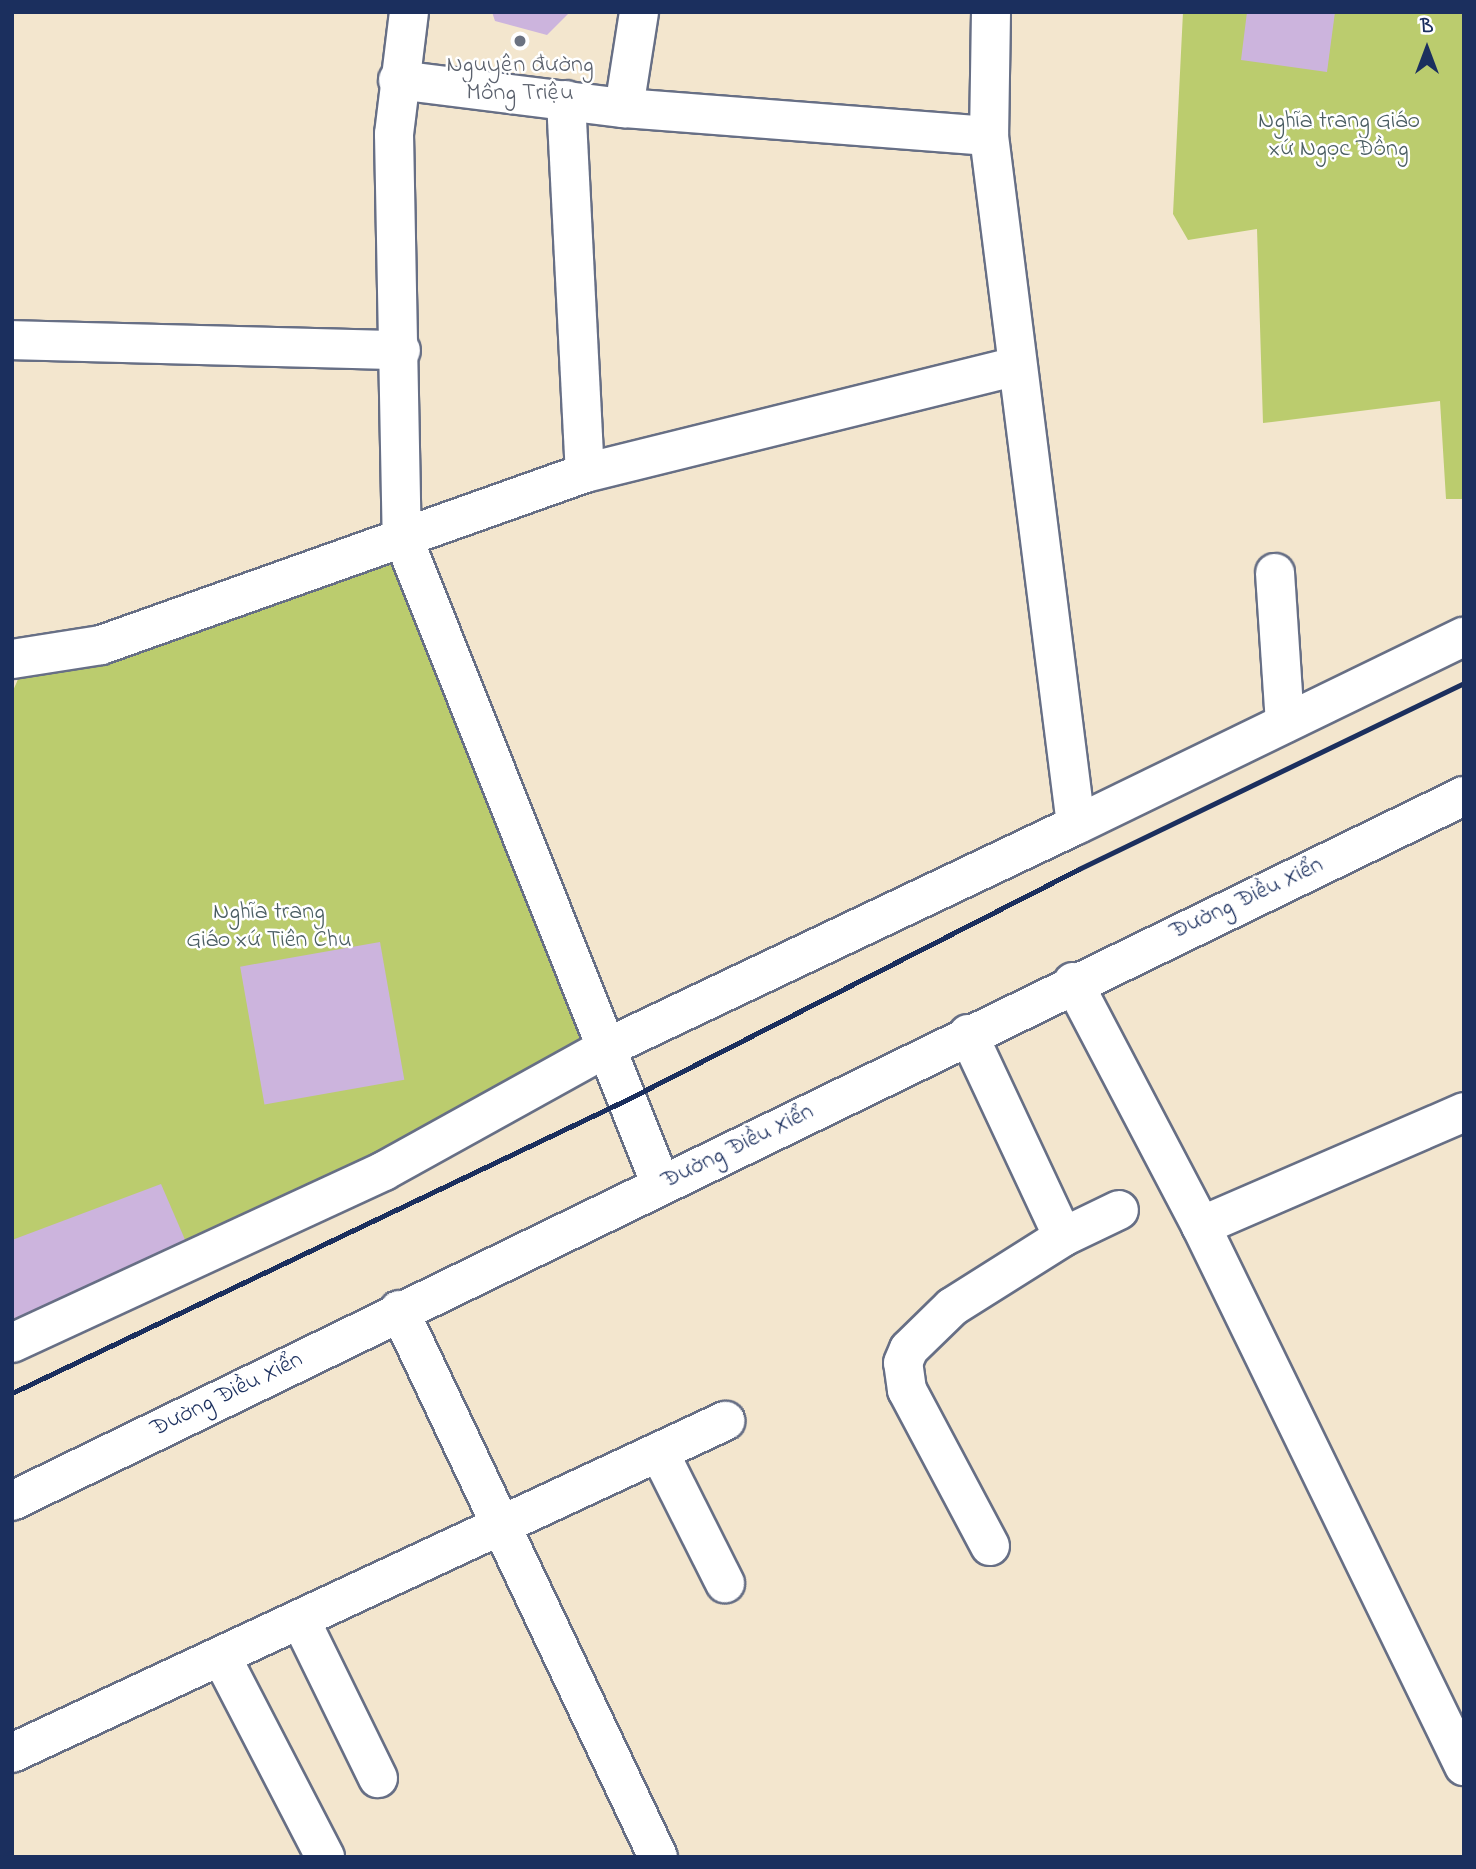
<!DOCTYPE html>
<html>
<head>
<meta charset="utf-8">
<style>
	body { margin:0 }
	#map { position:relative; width:1476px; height:1869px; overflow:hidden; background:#f3e6ce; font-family:"Indie Flower",sans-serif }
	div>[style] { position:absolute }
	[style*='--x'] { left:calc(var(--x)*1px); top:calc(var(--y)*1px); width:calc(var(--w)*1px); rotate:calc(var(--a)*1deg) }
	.green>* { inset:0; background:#bbcc6e }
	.building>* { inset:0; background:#ccb4dd; transform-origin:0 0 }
	.roads { filter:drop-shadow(2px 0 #676f85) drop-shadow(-2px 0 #676f85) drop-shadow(0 2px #676f85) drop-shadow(0 -2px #676f85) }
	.minor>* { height:38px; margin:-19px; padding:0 19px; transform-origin:19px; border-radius:19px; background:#fff }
	.rail>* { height:5px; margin:-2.5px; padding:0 2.5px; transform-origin:2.5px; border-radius:2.5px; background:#1b2f5e }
	.dots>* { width:19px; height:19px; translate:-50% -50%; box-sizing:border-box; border:4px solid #fff; border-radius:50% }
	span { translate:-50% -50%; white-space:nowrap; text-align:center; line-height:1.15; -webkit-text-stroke:5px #fff; paint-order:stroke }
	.worship-label { font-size:24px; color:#5b616d }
	.park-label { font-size:24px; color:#4b5e63 }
	.street-label { font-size:24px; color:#1b2f5e }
	.frame { position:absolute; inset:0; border:14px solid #1b2f5e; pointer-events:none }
	.north { position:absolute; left:1392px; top:14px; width:70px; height:70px; -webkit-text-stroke:5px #fff; paint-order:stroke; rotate:0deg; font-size:19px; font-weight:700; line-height:28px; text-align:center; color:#1b2f5e }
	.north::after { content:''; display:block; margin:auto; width:24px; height:32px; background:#1b2f5e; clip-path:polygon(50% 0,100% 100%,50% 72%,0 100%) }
</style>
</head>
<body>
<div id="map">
	<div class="green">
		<i style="clip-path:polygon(1183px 12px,1464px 12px,1464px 499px,1446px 499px,1440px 401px,1263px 423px,1257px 229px,1188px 240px,1173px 214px)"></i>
		<i style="clip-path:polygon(395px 551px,590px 1045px,377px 1161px,12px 1331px,12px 693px,22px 670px)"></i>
	</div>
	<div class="building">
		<i style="clip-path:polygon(492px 12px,570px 12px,547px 35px,495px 21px)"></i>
		<i style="clip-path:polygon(1247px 12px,1335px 12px,1327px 72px,1241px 60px)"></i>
		<i style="left:380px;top:942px;width:140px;height:142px;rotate:80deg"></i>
		<i style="clip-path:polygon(161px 1184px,189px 1249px,12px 1331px,12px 1240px)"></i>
	</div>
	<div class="roads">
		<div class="minor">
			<i style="--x:409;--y:12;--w:123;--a:97"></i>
			<i style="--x:394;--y:134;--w:401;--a:88.9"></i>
			<i style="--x:402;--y:535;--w:700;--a:68.27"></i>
			<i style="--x:991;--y:12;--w:124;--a:90.9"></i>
			<i style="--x:989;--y:136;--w:694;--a:82.8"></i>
			<i style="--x:1076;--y:825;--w:431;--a:-25.9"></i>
			<i style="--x:398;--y:80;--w:228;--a:7.1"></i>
			<i style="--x:624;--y:108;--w:366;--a:4.4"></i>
			<i style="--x:566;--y:100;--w:373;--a:87.1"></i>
			<i style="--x:624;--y:108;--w:97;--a:-81.1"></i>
			<i style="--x:12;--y:340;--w:389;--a:1.5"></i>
			<i style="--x:1275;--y:573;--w:150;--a:86.2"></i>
			<i style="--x:12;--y:659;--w:90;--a:-8.9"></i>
			<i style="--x:101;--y:645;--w:514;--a:-19.56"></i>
			<i style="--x:585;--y:473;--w:445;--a:-13.9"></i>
			<i style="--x:1073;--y:982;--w:276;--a:62.3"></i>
			<i style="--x:1201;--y:1226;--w:601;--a:64.03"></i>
			<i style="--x:968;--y:1034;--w:224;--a:64.9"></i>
			<i style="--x:1201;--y:1226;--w:287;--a:-23.4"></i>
			<i style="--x:399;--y:1310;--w:605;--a:64.66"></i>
			<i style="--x:12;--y:1343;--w:410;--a:-24.8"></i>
			<i style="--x:384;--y:1171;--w:252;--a:-29"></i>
			<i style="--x:604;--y:1049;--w:522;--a:-25.39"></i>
			<i style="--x:659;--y:1452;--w:147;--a:63.3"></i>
			<i style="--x:12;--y:1501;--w:1614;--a:-25.9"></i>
			<i style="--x:990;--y:1546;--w:177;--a:-118"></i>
			<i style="--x:907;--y:1390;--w:27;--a:-98"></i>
			<i style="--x:903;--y:1363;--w:15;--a:-67"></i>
			<i style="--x:909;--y:1349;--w:60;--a:-44.3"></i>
			<i style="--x:952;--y:1307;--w:131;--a:-32.2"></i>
			<i style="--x:1063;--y:1237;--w:62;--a:-25.7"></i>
			<i style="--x:301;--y:1621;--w:175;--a:63.9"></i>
			<i style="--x:222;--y:1658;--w:224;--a:62.6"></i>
			<i style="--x:12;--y:1753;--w:787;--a:-24.97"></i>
		</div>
	</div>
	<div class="rail">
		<i style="--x:12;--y:1393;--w:678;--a:-25.51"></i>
		<i style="--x:624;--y:1101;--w:511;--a:-27.02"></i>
		<i style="--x:1079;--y:869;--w:428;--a:-25.8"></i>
	</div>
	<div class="dots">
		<i style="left:520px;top:41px;background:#6b7280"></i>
	</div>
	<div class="worship-label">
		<span style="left:520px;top:80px">Nguyện đường<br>Mông Triệu</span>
	</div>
	<div class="park-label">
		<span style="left:1339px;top:136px">Nghĩa trang Giáo<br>xứ Ngọc Đồng</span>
		<span style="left:269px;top:927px">Nghĩa trang<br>Giáo xứ Tiên Chu</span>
	</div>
	<div class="street-label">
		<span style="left:1247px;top:899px;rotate:-25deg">Đường Điều Xiển</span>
		<span style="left:738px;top:1147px;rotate:-26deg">Đường Điều Xiển</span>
		<span style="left:227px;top:1395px;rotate:-26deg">Đường Điều Xiển</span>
	</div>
	<div class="frame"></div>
	<div class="north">B</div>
</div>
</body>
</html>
